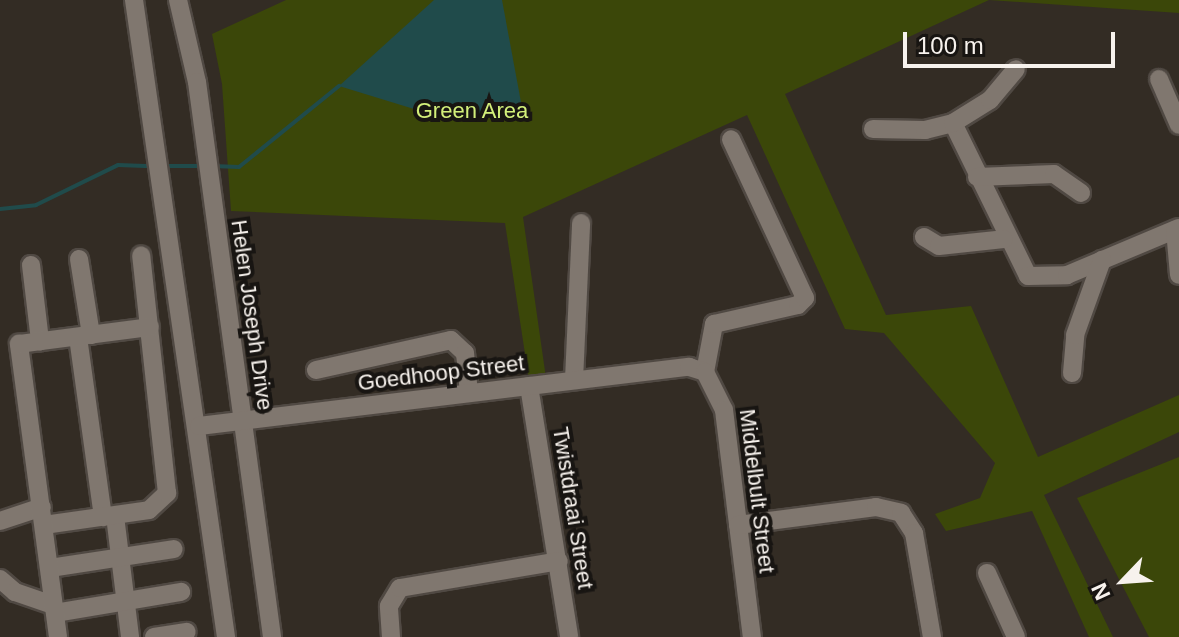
<!DOCTYPE html>
<html>
<head>
<meta charset="utf-8">
<style>
	body { margin:0 }
	#map { position:relative; width:1179px; height:637px; overflow:hidden; background:#332c24; font-family:Helvetica,sans-serif }
	div>[style] { position:absolute }
	[style*='--x'] { left:calc(var(--x)*1px); top:calc(var(--y)*1px); width:calc(var(--w)*1px); rotate:calc(var(--a)*1deg) }
	.green>* { inset:0; background:#3b4709 }
	.water>* { inset:0; background:#204b4b }
	.stream>* { height:4px; margin:-2px; padding:0 2px; transform-origin:2px; border-radius:2px; background:#204b4b }
	.roads { filter:drop-shadow(2px 0 #504943) drop-shadow(-2px 0 #504943) drop-shadow(0 2px #504943) drop-shadow(0 -2px #504943) }
	.minor>* { height:18px; margin:-9px; padding:0 9px; transform-origin:9px; border-radius:9px; background:#80776f }
	span { translate:-50% -50%; white-space:nowrap; text-align:center; line-height:1.15; -webkit-text-stroke:8px #181512; paint-order:stroke }
	.park-label { font-size:22px; color:#d3ef7a }
	.street-label { font-size:22px; color:#f7f2ed }
	.north { position:absolute; left:1083px; top:541px; width:80px; height:80px; -webkit-text-stroke:6px #181512; paint-order:stroke; rotate:245deg; font-size:22px; font-weight:700; line-height:32px; text-align:center; color:#f7f2ed }
	.north::after { content:''; display:block; margin:auto; width:28px; height:36px; background:#f7f2ed; clip-path:polygon(50% 0,100% 100%,50% 72%,0 100%) }
	.scale { position:absolute; left:903px; top:32px; width:212px; height:36px; box-sizing:border-box; border:4px solid #f7f2ed; border-top:0; padding-left:10px; font-size:24px; line-height:28px; white-space:nowrap; color:#f7f2ed; -webkit-text-stroke:6px #181512; paint-order:stroke }
</style>
</head>
<body>
<div id="map">
	<div class="green">
		<i style="clip-path:polygon(286px 0,989px 0,785px 94px,886px 315px,971px 306px,1038px 457px,1179px 395px,1179px 432px,1044px 495px,1113px 637px,1089px 637px,1032px 511px,946px 531px,935px 514px,980px 498px,995px 463px,884px 333px,845px 329px,747px 115px,523px 217px,546px 378px,529px 380px,505px 223px,231px 211px,222px 84px,212px 34px)"></i>
		<i style="clip-path:polygon(989px 0,1179px 0,1179px 13px)"></i>
		<i style="clip-path:polygon(1179px 457px,1179px 637px,1149px 637px,1077px 498px)"></i>
	</div>
	<div class="water">
		<i style="clip-path:polygon(434px 0,502px 0,523px 113px,427px 113px,339px 86px)"></i>
	</div>
	<div class="stream">
		<i style="--x:165;--y:166;--w:39;--a:0"></i>
		<i style="--x:213;--y:166;--w:26;--a:2"></i>
		<i style="--x:239;--y:167;--w:129;--a:-39"></i>
		<i style="--x:0;--y:209;--w:36;--a:-6"></i>
		<i style="--x:36;--y:205;--w:91;--a:-26"></i>
		<i style="--x:118;--y:165;--w:34;--a:2"></i>
	</div>
	<div class="roads">
		<div class="minor">
			<i style="--x:134;--y:0;--w:644;--a:81.78"></i>
			<i style="--x:178;--y:0;--w:84;--a:77"></i>
			<i style="--x:197;--y:82;--w:560;--a:82.3"></i>
			<i style="--x:1159;--y:79;--w:50;--a:66.5"></i>
			<i style="--x:953;--y:123;--w:170;--a:63.9"></i>
			<i style="--x:1028;--y:276;--w:39;--a:-1"></i>
			<i style="--x:1067;--y:275;--w:121;--a:-22.8"></i>
			<i style="--x:873;--y:129;--w:52;--a:1.1"></i>
			<i style="--x:925;--y:130;--w:29;--a:-14"></i>
			<i style="--x:953;--y:123;--w:44;--a:-31.9"></i>
			<i style="--x:990;--y:100;--w:40;--a:-50"></i>
			<i style="--x:977;--y:177;--w:77;--a:-2.2"></i>
			<i style="--x:1054;--y:174;--w:33;--a:35"></i>
			<i style="--x:1175;--y:230;--w:45;--a:84.9"></i>
			<i style="--x:924;--y:237;--w:17;--a:31"></i>
			<i style="--x:939;--y:246;--w:65;--a:-6.1"></i>
			<i style="--x:79;--y:259;--w:77;--a:81"></i>
			<i style="--x:31;--y:265;--w:77;--a:83.2"></i>
			<i style="--x:78;--y:337;--w:182;--a:82.1"></i>
			<i style="--x:316;--y:370;--w:138;--a:-12.5"></i>
			<i style="--x:451;--y:340;--w:19;--a:43"></i>
			<i style="--x:465;--y:353;--w:40;--a:84.3"></i>
			<i style="--x:705;--y:372;--w:49;--a:-79.4"></i>
			<i style="--x:714;--y:324;--w:86;--a:-12.7"></i>
			<i style="--x:798;--y:305;--w:10;--a:-45"></i>
			<i style="--x:805;--y:298;--w:175;--a:-115"></i>
			<i style="--x:1072;--y:373;--w:38;--a:-85"></i>
			<i style="--x:1075;--y:335;--w:80;--a:-70.2"></i>
			<i style="--x:574;--y:380;--w:157;--a:-87.4"></i>
			<i style="--x:529;--y:386;--w:254;--a:80.9"></i>
			<i style="--x:199;--y:426;--w:494;--a:-6.9"></i>
			<i style="--x:689;--y:367;--w:17;--a:17"></i>
			<i style="--x:705;--y:372;--w:42;--a:63.4"></i>
			<i style="--x:724;--y:410;--w:229;--a:83"></i>
			<i style="--x:115;--y:516;--w:122;--a:82.9"></i>
			<i style="--x:0;--y:521;--w:44;--a:-18.4"></i>
			<i style="--x:44;--y:525;--w:106;--a:-8.1"></i>
			<i style="--x:149;--y:510;--w:25;--a:-43"></i>
			<i style="--x:167;--y:493;--w:239;--a:-96.2"></i>
			<i style="--x:738;--y:525;--w:139;--a:-7.4"></i>
			<i style="--x:876;--y:507;--w:26;--a:13"></i>
			<i style="--x:901;--y:513;--w:24;--a:57"></i>
			<i style="--x:914;--y:533;--w:106;--a:80.2"></i>
			<i style="--x:50;--y:568;--w:125;--a:-8.7"></i>
			<i style="--x:987;--y:573;--w:70;--a:65.6"></i>
			<i style="--x:0;--y:579;--w:20;--a:41"></i>
			<i style="--x:15;--y:592;--w:40;--a:18.9"></i>
			<i style="--x:55;--y:613;--w:128;--a:-9.5"></i>
			<i style="--x:58;--y:637;--w:296;--a:-97.6"></i>
			<i style="--x:19;--y:344;--w:132;--a:-7.4"></i>
			<i style="--x:154;--y:637;--w:33;--a:-9"></i>
			<i style="--x:391;--y:637;--w:31;--a:-94"></i>
			<i style="--x:389;--y:606;--w:21;--a:-59"></i>
			<i style="--x:400;--y:588;--w:161;--a:-9.6"></i>
		</div>
	</div>
	<div class="park-label">
		<span style="left:472px;top:111px">Green Area</span>
	</div>
	<div class="street-label">
		<span style="left:252px;top:315px;rotate:82deg">Helen Joseph Drive</span>
		<span style="left:441px;top:373px;rotate:-7deg">Goedhoop Street</span>
		<span style="left:757px;top:491px;rotate:83deg">Middelbult Street</span>
		<span style="left:573px;top:508px;rotate:81deg">Twistdraai Street</span>
	</div>
	<div class="north">N</div>
	<div class="scale">100 m</div>
</div>
</body>
</html>
